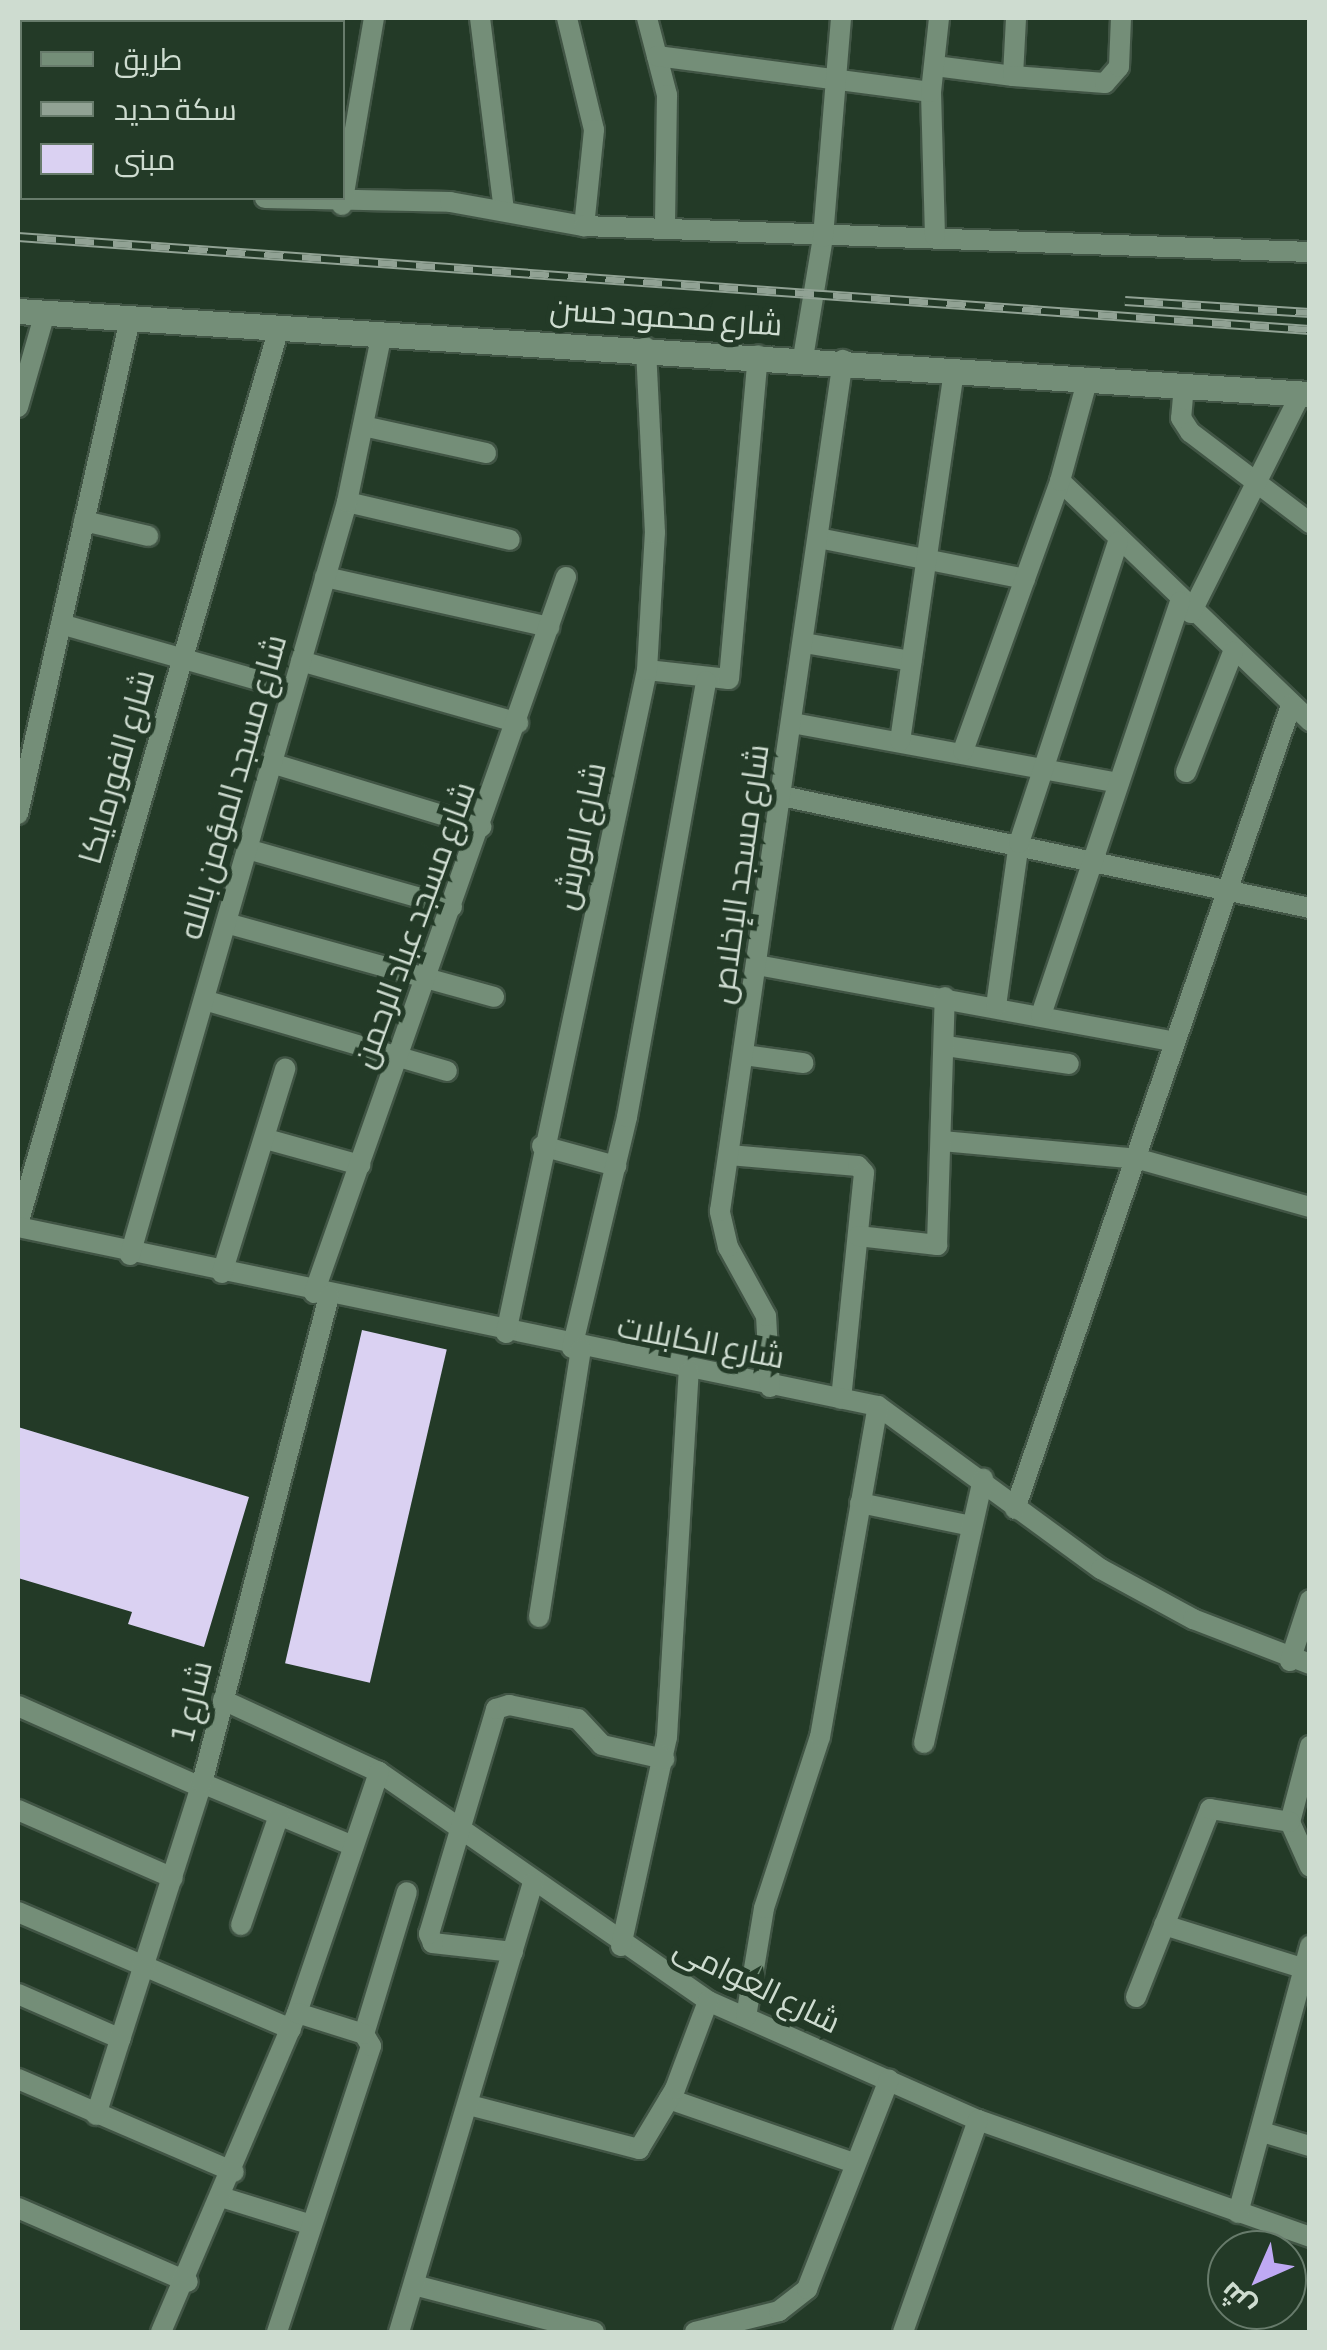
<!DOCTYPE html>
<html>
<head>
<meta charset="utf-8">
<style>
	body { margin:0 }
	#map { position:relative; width:1327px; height:2350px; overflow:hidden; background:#233a27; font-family:"Asap Condensed",Cairo,sans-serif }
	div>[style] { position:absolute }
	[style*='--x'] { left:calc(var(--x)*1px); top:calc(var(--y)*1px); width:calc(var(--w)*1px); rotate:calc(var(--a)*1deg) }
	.building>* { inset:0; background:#dad1f2; transform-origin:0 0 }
	.roads { filter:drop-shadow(2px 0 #415545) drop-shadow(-2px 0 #415545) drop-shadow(0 2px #415545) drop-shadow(0 -2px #415545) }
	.street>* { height:20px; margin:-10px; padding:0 10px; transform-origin:10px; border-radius:10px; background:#748e78 }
	.secondary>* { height:25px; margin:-12.5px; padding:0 12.5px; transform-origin:12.5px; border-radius:12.5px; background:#748e78 }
	.rail>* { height:10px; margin-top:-5px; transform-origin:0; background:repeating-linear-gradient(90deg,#233a27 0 19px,#91a294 0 38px); box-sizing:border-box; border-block:2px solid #91a294 }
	span { translate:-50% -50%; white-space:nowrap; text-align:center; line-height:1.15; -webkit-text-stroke:10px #233a27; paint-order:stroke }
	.street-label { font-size:32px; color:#cedcd0 }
	.frame { position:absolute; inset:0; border:20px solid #cedcd0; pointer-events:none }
	.legend { position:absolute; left:20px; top:20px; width:325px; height:180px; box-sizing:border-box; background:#233a27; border:2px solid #677b6b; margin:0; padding:12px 18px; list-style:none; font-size:30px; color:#cedcd0 }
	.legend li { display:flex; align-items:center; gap:20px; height:50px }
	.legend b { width:50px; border:2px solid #677b6b }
	.north { position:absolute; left:1207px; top:2230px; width:100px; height:100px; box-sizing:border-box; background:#233a27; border:2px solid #677b6b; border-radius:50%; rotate:225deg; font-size:28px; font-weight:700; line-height:40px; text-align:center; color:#cedcd0 }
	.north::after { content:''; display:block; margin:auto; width:35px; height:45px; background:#bfa9f4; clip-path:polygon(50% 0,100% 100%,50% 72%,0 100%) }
</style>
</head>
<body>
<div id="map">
	<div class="building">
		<i style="left:362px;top:1330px;width:87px;height:342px;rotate:13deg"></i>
		<i style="clip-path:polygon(18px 1427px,249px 1497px,204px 1647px,128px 1624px,132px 1612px,18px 1578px)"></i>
	</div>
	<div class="roads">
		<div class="street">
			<i style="--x:480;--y:18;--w:193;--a:82.9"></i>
			<i style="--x:567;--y:18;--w:115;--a:76.4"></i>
			<i style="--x:594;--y:130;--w:97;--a:95.9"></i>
			<i style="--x:647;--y:18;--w:80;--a:75.4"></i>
			<i style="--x:667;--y:95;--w:133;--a:90.9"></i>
			<i style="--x:99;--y:22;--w:4;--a:-63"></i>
			<i style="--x:171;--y:22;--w:4;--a:-76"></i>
			<i style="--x:277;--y:22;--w:4;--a:-76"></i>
			<i style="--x:657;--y:56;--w:276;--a:7.5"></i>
			<i style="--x:935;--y:66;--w:79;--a:7.3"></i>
			<i style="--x:1013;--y:76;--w:58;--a:-87"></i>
			<i style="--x:1013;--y:76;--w:92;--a:4.4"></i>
			<i style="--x:1105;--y:83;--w:21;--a:-49"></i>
			<i style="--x:1119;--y:67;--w:49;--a:-87.7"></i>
			<i style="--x:18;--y:180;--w:4;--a:0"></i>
			<i style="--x:265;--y:198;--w:185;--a:1.2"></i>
			<i style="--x:450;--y:202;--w:136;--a:10.2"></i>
			<i style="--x:584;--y:226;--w:726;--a:2.05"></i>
			<i style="--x:342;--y:205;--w:190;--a:-80.3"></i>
			<i style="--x:935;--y:236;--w:144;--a:-91.6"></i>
			<i style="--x:931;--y:92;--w:74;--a:-83.8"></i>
			<i style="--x:803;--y:358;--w:123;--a:-80.6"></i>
			<i style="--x:823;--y:237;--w:220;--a:-85.3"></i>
			<i style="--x:1184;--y:385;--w:33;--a:95"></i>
			<i style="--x:1181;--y:418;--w:17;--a:57"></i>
			<i style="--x:1190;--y:432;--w:151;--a:37.2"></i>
			<i style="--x:18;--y:407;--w:98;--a:-74"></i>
			<i style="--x:363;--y:426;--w:126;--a:12.4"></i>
			<i style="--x:1060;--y:481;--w:347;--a:43.8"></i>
			<i style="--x:347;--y:502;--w:167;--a:13.1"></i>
			<i style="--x:84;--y:521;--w:66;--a:13.2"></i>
			<i style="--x:818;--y:538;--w:211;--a:11.2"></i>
			<i style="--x:325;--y:577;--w:230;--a:12.6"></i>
			<i style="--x:1191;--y:613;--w:246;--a:-63.4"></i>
			<i style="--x:61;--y:624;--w:240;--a:15.9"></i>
			<i style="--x:804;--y:643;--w:109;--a:9.5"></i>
			<i style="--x:301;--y:661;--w:226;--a:15.9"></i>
			<i style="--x:647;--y:670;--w:82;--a:6.3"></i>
			<i style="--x:729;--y:679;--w:325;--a:-84.9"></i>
			<i style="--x:792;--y:723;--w:332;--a:10.4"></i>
			<i style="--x:900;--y:741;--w:376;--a:-81.7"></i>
			<i style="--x:963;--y:751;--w:287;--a:-70.2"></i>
			<i style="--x:1060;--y:481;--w:107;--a:-74.8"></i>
			<i style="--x:271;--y:763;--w:220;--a:16.9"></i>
			<i style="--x:1186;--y:772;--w:129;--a:-68.6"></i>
			<i style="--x:782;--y:796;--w:540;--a:11.98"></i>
			<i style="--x:18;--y:814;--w:508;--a:-77.25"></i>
			<i style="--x:247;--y:849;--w:213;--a:15.8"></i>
			<i style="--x:226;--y:923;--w:278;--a:15.4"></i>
			<i style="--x:757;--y:965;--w:425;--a:10.4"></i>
			<i style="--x:204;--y:1000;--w:253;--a:16.3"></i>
			<i style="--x:996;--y:1006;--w:165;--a:-82"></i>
			<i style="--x:1019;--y:843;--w:317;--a:-71.8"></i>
			<i style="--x:1041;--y:1015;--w:436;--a:-71.4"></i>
			<i style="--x:946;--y:1046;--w:124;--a:8.3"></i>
			<i style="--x:744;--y:1055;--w:60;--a:7.7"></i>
			<i style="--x:266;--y:1139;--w:98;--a:15.5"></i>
			<i style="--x:942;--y:1141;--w:198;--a:5.2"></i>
			<i style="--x:1139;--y:1159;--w:178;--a:15.7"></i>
			<i style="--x:542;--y:1146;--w:77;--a:15.1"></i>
			<i style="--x:729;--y:1155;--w:129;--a:4.9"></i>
			<i style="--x:858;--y:1166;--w:9;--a:49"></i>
			<i style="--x:864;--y:1173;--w:227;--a:95.8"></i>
			<i style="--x:18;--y:1224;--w:933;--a:-73.76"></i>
			<i style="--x:18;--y:1227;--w:878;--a:11.76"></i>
			<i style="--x:878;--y:1406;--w:276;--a:36.2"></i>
			<i style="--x:1101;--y:1569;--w:105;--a:28.5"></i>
			<i style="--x:1193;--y:1619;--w:125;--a:21"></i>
			<i style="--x:858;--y:1236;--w:80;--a:6.5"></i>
			<i style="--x:937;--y:1245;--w:248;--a:-88.2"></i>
			<i style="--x:130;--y:1255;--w:784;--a:-73.92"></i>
			<i style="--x:347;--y:502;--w:173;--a:-78.3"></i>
			<i style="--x:222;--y:1273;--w:214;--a:-72.8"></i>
			<i style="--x:314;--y:1293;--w:759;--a:-70.61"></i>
			<i style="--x:506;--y:1333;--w:678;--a:-77.99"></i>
			<i style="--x:647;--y:670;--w:137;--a:-86.7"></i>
			<i style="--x:655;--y:533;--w:186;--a:-92.8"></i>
			<i style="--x:572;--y:1348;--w:237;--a:-76.6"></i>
			<i style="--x:627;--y:1117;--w:443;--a:-79.7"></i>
			<i style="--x:770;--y:1387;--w:71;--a:-93.2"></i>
			<i style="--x:766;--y:1316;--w:79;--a:-118.8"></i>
			<i style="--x:728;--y:1247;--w:37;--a:-103"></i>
			<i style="--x:720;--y:1211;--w:860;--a:-81.78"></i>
			<i style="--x:860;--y:1503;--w:114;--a:11.6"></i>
			<i style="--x:1015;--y:1509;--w:850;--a:-71.05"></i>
			<i style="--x:539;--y:1617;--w:271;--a:-81.1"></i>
			<i style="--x:1290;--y:1661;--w:64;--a:-71.8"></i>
			<i style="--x:223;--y:1700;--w:172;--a:24.8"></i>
			<i style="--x:379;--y:1772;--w:401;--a:34.8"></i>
			<i style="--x:708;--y:2001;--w:295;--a:23.8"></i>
			<i style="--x:978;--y:2120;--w:352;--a:19.4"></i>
			<i style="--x:18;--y:1706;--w:200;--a:23.9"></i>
			<i style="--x:924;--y:1743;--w:271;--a:-77.4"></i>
			<i style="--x:1310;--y:1746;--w:79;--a:104.7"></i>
			<i style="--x:1290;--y:1822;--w:49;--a:66"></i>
			<i style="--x:202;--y:1783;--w:164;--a:22.6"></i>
			<i style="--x:18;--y:1810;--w:169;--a:23.7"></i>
			<i style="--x:18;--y:1912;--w:297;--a:23.2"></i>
			<i style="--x:241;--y:1925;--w:116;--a:-70.9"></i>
			<i style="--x:1164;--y:1925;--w:148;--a:17.3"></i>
			<i style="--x:621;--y:1946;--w:214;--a:-77.6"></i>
			<i style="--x:667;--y:1737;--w:366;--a:-86.6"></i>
			<i style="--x:513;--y:1952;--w:81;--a:-173.6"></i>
			<i style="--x:433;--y:1943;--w:10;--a:-114"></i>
			<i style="--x:429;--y:1934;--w:235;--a:-73.4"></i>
			<i style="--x:496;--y:1709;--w:14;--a:-17"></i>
			<i style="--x:509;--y:1705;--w:70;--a:11.5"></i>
			<i style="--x:578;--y:1719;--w:35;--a:47"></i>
			<i style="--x:602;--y:1745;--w:64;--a:12.7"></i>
			<i style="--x:18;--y:1994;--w:112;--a:23.6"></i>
			<i style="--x:1136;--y:1997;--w:202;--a:-68.5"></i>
			<i style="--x:1210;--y:1809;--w:81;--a:9.2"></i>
			<i style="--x:746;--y:2017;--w:110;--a:-80.6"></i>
			<i style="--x:764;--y:1908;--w:180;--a:-71.9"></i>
			<i style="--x:820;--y:1737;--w:336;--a:-80.1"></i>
			<i style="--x:364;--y:2034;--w:148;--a:-73.2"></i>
			<i style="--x:18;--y:2079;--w:235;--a:23.3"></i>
			<i style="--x:669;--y:2099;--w:196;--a:19.1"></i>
			<i style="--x:469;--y:2105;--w:176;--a:14.5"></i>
			<i style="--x:639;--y:2149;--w:70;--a:-59"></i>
			<i style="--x:675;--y:2089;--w:94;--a:-69.4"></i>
			<i style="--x:96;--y:2115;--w:349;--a:-72.3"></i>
			<i style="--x:202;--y:1783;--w:503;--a:-75.38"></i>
			<i style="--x:1262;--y:2132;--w:50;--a:16.3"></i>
			<i style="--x:221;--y:2197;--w:95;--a:17.1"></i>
			<i style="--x:18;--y:2208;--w:185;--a:23.5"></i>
			<i style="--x:1238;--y:2213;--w:277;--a:-74.9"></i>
			<i style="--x:414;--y:2285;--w:186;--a:14.6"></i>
			<i style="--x:161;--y:2332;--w:347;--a:-66.9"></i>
			<i style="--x:297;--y:2013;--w:255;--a:-71.2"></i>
			<i style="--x:277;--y:2332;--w:301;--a:-71.8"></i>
			<i style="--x:371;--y:2046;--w:14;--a:-120"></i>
			<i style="--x:364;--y:2034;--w:70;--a:-162.6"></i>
			<i style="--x:399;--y:2332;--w:469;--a:-73.4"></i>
			<i style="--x:695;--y:2332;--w:87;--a:-14"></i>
			<i style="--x:779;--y:2311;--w:36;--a:-38"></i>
			<i style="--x:807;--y:2289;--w:225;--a:-68.6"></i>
			<i style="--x:903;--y:2332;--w:225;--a:-70.5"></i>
		</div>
		<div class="secondary">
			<i style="--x:18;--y:311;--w:1295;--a:3.68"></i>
		</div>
	</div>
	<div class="rail">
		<i style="--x:18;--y:237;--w:1295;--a:4.12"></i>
		<i style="--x:1125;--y:301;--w:185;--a:3.7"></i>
	</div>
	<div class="street-label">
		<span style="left:666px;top:317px;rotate:4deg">شارع محمود حسن</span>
		<span style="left:117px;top:767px;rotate:-74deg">شارع الفورمايكا</span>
		<span style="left:233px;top:787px;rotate:-74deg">شارع مسجد المؤمن بالله</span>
		<span style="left:580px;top:836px;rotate:-78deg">شارع الورش</span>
		<span style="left:740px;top:874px;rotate:-82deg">شارع مسجد الإخلاص</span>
		<span style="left:414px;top:925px;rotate:-70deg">شارع مسجد عباد الرحمن</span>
		<span style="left:701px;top:1342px;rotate:11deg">شارع الكابلات</span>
		<span style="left:192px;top:1701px;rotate:-76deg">شارع 1</span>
		<span style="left:757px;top:1985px;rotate:26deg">شارع العوامى</span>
	</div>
	<div class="frame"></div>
	<ul class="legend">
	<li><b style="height:12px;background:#748e78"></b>طريق</li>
	<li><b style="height:12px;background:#91a294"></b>سكة حديد</li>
	<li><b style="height:28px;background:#dad1f2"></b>مبنى</li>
	</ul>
	<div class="north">ش</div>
</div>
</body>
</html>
